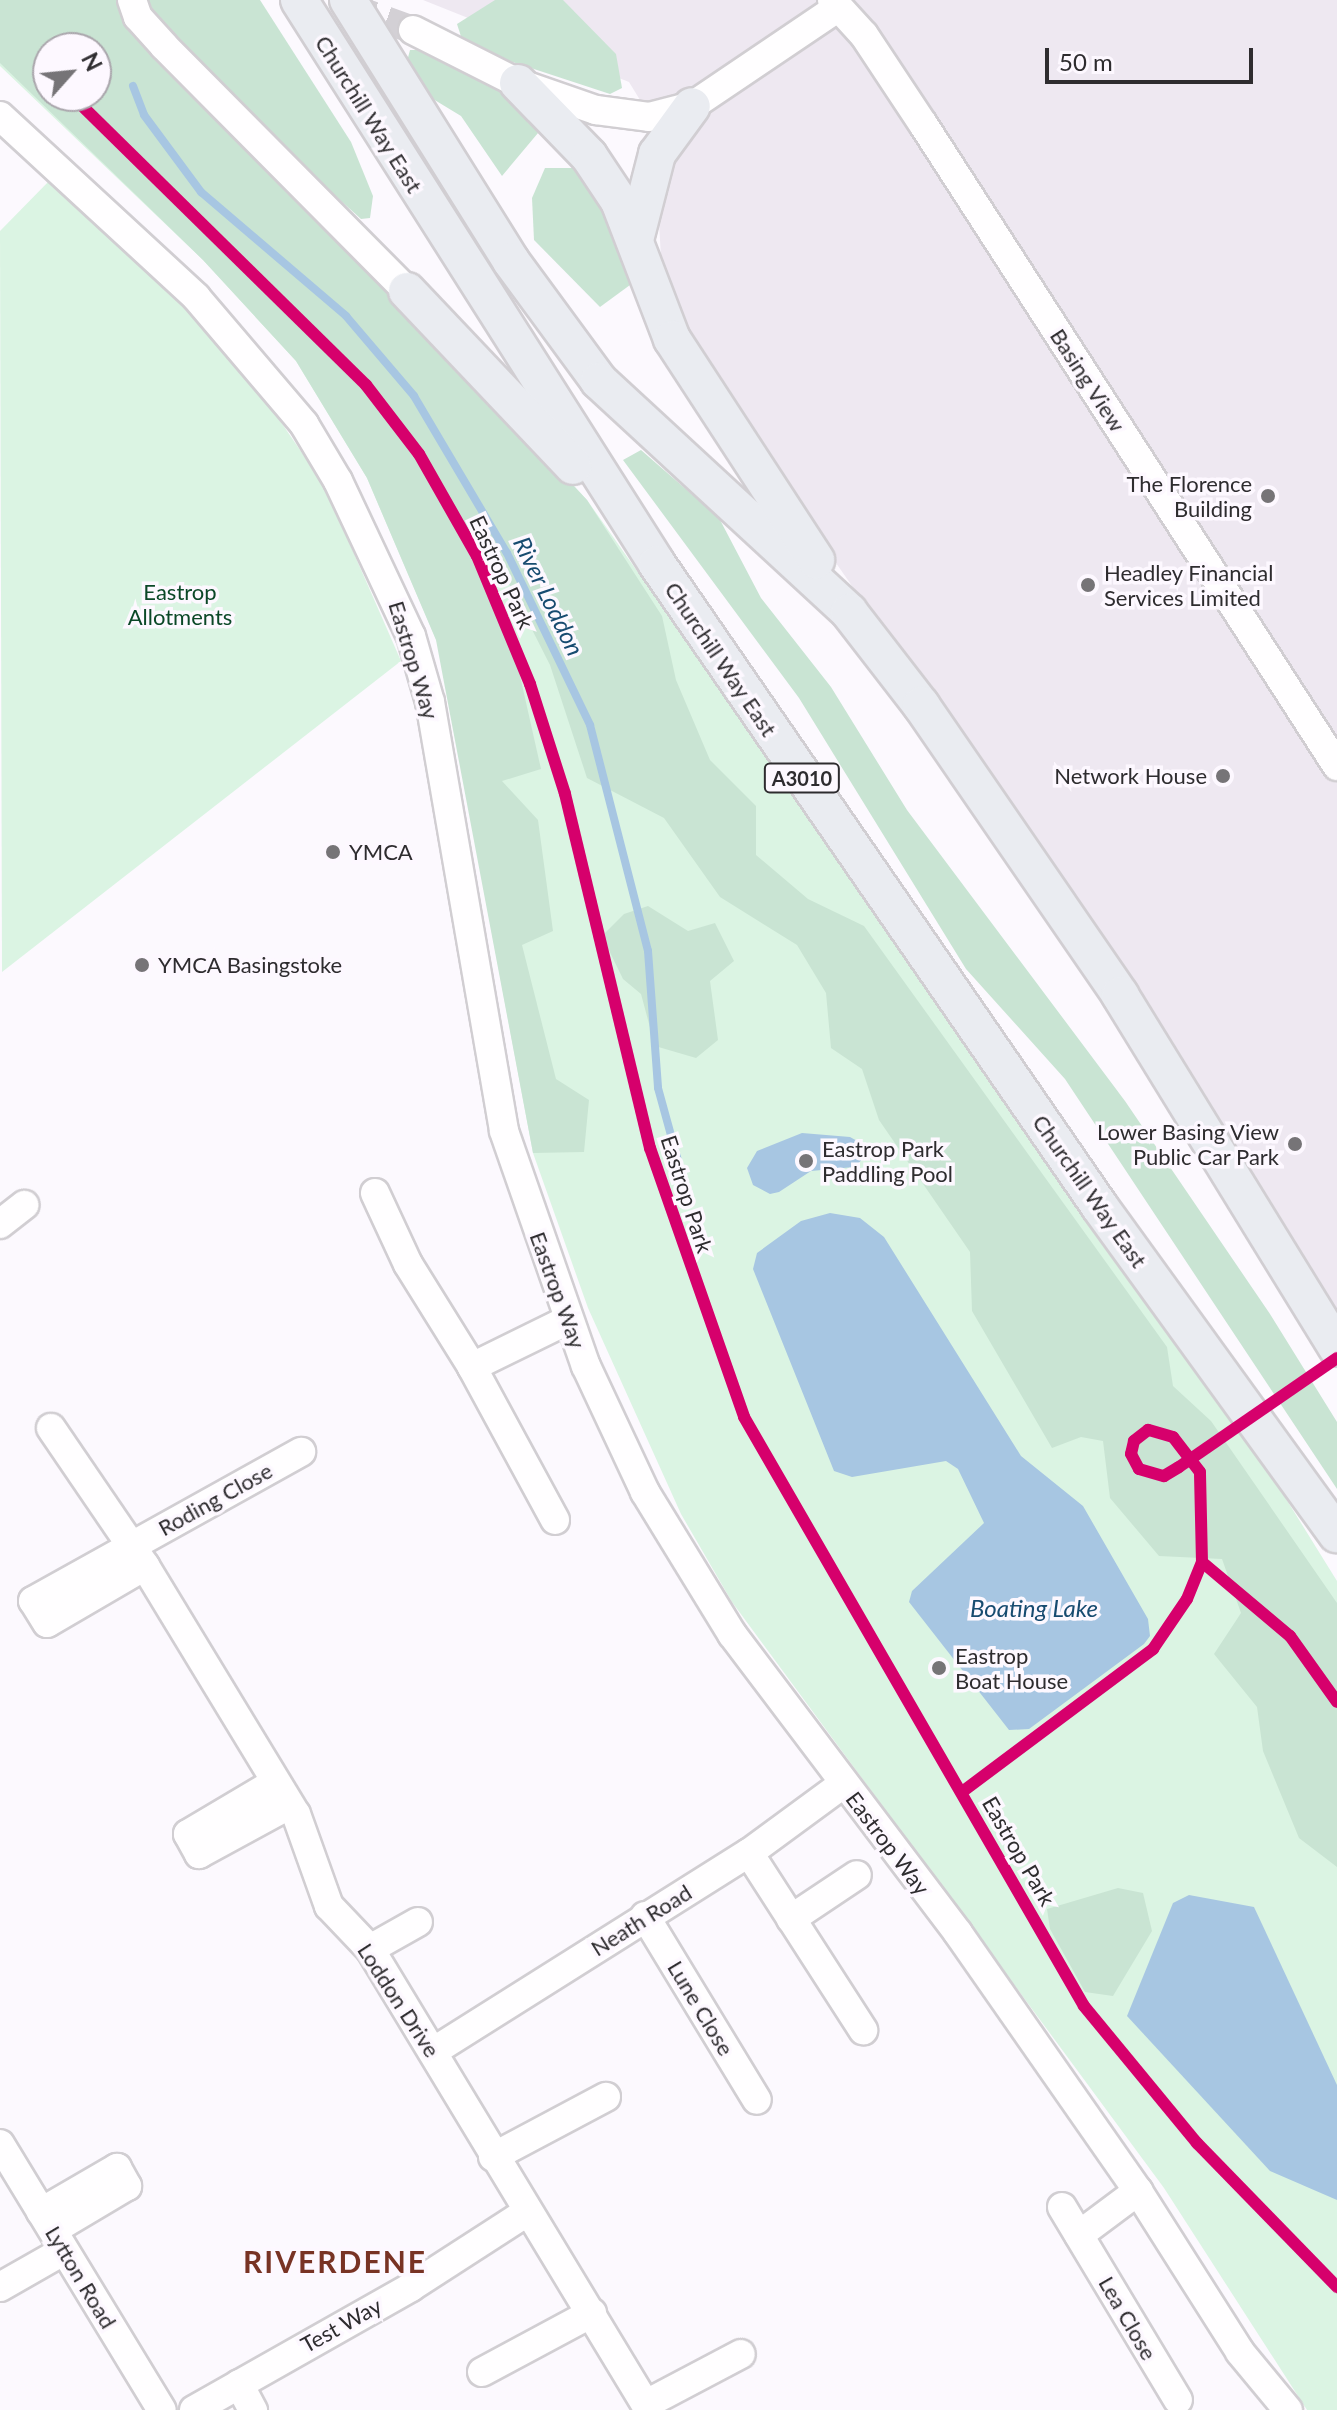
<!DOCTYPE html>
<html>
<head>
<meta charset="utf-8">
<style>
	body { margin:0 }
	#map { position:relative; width:1337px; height:2410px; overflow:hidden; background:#fcf9fe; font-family:Lato,sans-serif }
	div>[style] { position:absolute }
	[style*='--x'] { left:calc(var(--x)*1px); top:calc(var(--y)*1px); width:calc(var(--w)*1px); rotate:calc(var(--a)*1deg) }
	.built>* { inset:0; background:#eee8f1 }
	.green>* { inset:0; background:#dbf4e3 }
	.forest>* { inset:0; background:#c9e4d3 }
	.water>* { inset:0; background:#a7c6e2 }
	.stream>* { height:8px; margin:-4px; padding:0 4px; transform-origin:4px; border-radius:4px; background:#a7c6e2 }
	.minor-tunnel>* { height:28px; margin-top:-14px; transform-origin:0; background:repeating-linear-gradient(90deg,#d3d0d5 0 28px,transparent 0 42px) }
	.roads { filter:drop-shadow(2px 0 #d1ced2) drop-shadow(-2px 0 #d1ced2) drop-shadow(0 2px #d1ced2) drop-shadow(0 -2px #d1ced2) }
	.minor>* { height:28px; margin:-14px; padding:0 14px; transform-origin:14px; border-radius:14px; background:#fffeff }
	.major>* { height:36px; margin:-18px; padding:0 18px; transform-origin:18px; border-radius:18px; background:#eaecf1 }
	.cycleway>* { height:12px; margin:-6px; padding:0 6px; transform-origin:6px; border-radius:6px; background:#d6006c }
	.dots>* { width:22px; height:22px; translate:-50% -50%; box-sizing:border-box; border:4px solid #fdf8ff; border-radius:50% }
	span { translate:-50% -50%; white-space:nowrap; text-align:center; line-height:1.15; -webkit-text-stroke:7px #fdf8ff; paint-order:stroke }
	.shield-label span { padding:2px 6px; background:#fdf8ff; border:2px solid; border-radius:6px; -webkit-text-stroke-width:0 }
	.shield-label { font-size:20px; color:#2e2c2f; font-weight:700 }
	.street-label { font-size:22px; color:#2e2c2f }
	.poi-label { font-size:22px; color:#2e2c2f }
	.right { translate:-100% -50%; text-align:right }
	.left { translate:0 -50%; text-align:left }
	.park-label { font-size:22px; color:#0b4827 }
	.water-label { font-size:24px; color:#174b70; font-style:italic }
	.district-label { font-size:30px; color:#783324; font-weight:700; letter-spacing:2px }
	.north { position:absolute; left:32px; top:32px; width:80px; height:80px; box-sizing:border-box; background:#fdf8ff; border:2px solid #aaa6ac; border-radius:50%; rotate:63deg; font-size:22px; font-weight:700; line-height:32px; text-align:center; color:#2e2c2f }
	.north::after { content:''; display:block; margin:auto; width:28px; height:36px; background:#767477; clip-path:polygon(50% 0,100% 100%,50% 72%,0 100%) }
	.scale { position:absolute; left:1045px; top:48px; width:208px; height:36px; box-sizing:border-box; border:4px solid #2e2c2f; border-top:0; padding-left:10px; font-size:24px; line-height:28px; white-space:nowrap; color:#2e2c2f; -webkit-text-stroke:6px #fdf8ff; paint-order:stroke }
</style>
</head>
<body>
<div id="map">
	<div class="built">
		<i style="clip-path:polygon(423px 0,1337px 0,1337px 1321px,1113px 962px,718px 393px,663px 292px,658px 205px,673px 154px,629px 82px)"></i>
	</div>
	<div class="green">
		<i style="clip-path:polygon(evenodd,0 0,122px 0,587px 500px,1247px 1436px,1337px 1581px,1337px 2410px,1307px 2410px,1164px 2188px,732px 1602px,681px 1514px,588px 1308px,533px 1153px,438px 644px,367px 478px,296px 361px,203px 260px,0 66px,0 0,48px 48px,96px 48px,96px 96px,48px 96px,48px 48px)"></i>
		<i style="clip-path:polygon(51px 179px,231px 349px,324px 485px,401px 661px,2px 972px,0 231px)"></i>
	</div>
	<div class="forest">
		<i style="clip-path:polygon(evenodd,0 0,121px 0,587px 500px,662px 616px,676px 680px,710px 760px,756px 806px,756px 855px,808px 899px,864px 926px,1167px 1347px,1173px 1386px,1211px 1421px,1337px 1603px,1337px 1867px,1299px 1838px,1263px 1751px,1257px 1707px,1214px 1654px,1241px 1613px,1222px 1559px,1159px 1556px,1110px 1498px,1103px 1441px,1081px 1437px,1052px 1448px,972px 1311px,970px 1252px,879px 1120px,862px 1069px,831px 1048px,826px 993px,797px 945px,720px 897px,664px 818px,587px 778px,550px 665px,482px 531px,471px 539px,516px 658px,541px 769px,502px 781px,538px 820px,553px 931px,522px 945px,556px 1079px,589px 1100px,584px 1152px,533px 1153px,436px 640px,367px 478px,296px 361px,203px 260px,0 63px,0 0,48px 48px,96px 48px,96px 96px,48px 96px,48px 48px)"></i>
		<i style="clip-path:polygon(142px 0,260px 0,351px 142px,373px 196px,370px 218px,361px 219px,192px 66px)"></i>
		<i style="clip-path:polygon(495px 0,563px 0,616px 54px,622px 88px,610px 94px,464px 46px,457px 24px)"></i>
		<i style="clip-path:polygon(410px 50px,440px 50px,474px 78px,528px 98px,538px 133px,502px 176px,461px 116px,433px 99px,406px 65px)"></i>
		<i style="clip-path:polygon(545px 168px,585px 168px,611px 189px,630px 285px,600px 307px,534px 240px,532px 198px)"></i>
		<i style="clip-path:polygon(641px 450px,719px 518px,761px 598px,831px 687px,907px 810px,1125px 1101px,1270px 1314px,1337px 1422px,1337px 1489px,1065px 1079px,966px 969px,799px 698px,623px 460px)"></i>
		<i style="clip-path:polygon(648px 906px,688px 931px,715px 923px,734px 961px,710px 981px,718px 1040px,696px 1058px,655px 1046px,641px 994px,623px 979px,602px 936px,624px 914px)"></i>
		<i style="clip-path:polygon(1118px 1888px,1143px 1893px,1152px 1931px,1113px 1996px,1085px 1992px,1050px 1929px,1047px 1909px)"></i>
	</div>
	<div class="water">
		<i style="clip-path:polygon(802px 1133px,850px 1137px,859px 1142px,865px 1157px,854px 1167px,811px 1171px,779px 1192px,770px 1194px,753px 1185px,747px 1168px,757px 1151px)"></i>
		<i style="clip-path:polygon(830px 1213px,860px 1218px,884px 1237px,1021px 1456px,1083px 1506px,1148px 1619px,1150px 1636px,1144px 1644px,1029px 1729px,1009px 1730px,909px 1602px,912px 1591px,984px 1523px,958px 1469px,946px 1461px,852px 1477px,834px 1471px,753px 1269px,757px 1253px,801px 1221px)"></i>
		<i style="clip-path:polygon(1189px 1895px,1254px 1907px,1337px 2085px,1337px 2200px,1270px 2171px,1127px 2016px,1173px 1903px)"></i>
	</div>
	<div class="stream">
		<i style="--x:133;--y:86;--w:31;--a:69"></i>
		<i style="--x:144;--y:115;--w:96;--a:53.5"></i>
		<i style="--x:201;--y:192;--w:191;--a:40.5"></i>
		<i style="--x:346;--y:316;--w:105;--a:49.6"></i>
		<i style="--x:414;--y:396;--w:182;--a:59.4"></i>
		<i style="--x:507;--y:553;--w:191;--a:64.2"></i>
		<i style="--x:590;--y:725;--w:233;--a:75.6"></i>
		<i style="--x:648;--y:951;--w:137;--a:85.8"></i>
		<i style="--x:658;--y:1088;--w:109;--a:74.6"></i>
	</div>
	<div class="minor-tunnel">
		<i style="--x:347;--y:6;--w:70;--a:20"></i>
	</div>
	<div class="roads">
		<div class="minor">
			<i style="--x:132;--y:0;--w:18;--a:71"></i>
			<i style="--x:138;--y:17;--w:39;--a:48"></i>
			<i style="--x:164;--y:46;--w:345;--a:45.2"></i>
			<i style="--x:832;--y:0;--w:47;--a:47.6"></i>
			<i style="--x:864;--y:35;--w:107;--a:56.5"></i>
			<i style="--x:923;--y:124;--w:764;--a:57.18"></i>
			<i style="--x:413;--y:30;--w:118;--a:26.8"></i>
			<i style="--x:518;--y:83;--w:83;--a:19.1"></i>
			<i style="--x:596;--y:110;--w:53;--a:7.5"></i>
			<i style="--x:649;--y:117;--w:44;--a:-14.3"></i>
			<i style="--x:692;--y:106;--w:174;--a:-34"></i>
			<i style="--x:0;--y:116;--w:267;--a:42.7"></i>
			<i style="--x:196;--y:297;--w:167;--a:49.6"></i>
			<i style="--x:304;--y:424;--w:66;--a:59.2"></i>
			<i style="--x:338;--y:481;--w:171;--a:64.8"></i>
			<i style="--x:411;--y:636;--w:69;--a:73.9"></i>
			<i style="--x:430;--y:702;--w:435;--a:80.2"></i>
			<i style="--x:504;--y:1131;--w:249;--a:70.8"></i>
			<i style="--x:586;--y:1366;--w:139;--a:64.9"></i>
			<i style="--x:645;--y:1492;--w:167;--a:58.5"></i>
			<i style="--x:732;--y:1634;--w:375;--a:52.9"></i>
			<i style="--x:958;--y:1933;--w:315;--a:55.1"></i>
			<i style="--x:1138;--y:2191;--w:191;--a:57.6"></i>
			<i style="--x:1240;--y:2352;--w:75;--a:50.4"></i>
			<i style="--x:375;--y:1193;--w:78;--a:65.1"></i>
			<i style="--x:408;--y:1264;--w:121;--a:58.1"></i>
			<i style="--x:472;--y:1367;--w:174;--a:61.5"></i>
			<i style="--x:0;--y:1224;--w:31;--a:-38"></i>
			<i style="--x:472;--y:1367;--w:107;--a:-26.1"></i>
			<i style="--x:51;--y:1428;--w:167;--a:55.7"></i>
			<i style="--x:145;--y:1566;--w:290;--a:58.7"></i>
			<i style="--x:296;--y:1814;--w:98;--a:70.3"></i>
			<i style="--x:329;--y:1906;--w:59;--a:46.4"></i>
			<i style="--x:370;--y:1949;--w:539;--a:58.82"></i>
			<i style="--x:145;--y:1566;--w:113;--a:149.8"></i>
			<i style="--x:47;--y:1623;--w:26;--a:-122"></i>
			<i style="--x:33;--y:1601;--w:307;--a:-29.1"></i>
			<i style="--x:274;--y:1783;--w:100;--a:149.3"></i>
			<i style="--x:188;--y:1834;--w:23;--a:61"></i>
			<i style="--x:199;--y:1854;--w:100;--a:-28.6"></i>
			<i style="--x:749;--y:1853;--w:211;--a:57.2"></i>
			<i style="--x:645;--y:1916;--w:215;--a:58.7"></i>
			<i style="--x:791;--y:1919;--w:79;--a:-33.7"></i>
			<i style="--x:370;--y:1949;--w:55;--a:-29.4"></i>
			<i style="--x:434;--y:2051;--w:372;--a:-32.2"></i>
			<i style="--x:749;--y:1853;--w:117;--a:-36.3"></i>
			<i style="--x:0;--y:2144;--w:311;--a:58.7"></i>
			<i style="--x:493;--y:2157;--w:128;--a:-28"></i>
			<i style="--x:1062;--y:2207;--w:225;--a:59"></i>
			<i style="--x:41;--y:2212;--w:88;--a:-30.1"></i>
			<i style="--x:117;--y:2168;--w:21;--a:61"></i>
			<i style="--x:127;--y:2186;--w:86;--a:149.3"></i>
			<i style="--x:1079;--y:2235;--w:74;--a:-36.7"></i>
			<i style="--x:0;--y:2287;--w:73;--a:-29.7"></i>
			<i style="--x:482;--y:2372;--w:125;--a:-28.2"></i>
			<i style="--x:239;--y:2384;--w:30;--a:62"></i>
			<i style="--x:646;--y:2404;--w:107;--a:-27.8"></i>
			<i style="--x:194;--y:2410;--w:249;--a:-29.5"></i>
			<i style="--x:411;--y:2287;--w:138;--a:-32.9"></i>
		</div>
		<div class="major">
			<i style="--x:299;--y:0;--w:668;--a:57.59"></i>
			<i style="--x:657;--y:564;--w:781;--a:55.43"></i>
			<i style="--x:1100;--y:1207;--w:404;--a:54.1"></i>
			<i style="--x:348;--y:0;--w:308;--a:58"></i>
			<i style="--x:511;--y:261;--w:149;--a:53.7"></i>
			<i style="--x:599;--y:381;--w:340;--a:42.7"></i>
			<i style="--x:849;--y:612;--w:118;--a:52.3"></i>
			<i style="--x:921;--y:705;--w:352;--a:55.5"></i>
			<i style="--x:1120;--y:995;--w:414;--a:58.4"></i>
			<i style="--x:518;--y:83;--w:102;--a:45.8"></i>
			<i style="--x:589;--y:156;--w:54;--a:56.3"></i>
			<i style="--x:619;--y:201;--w:148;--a:69"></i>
			<i style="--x:672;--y:339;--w:264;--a:56.9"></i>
			<i style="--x:636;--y:236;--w:85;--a:-75.6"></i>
			<i style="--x:657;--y:154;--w:59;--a:-53.9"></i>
			<i style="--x:407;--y:291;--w:241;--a:46.5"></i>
		</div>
	</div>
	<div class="cycleway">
		<i style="--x:72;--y:96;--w:412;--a:44.5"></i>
		<i style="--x:366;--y:385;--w:87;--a:52.5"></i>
		<i style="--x:419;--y:454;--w:117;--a:60.4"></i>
		<i style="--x:477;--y:556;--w:139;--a:67.5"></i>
		<i style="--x:530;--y:684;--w:115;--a:72.3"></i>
		<i style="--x:565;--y:794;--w:364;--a:76.5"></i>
		<i style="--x:650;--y:1148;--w:285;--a:70.7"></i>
		<i style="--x:744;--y:1417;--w:680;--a:60"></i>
		<i style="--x:1084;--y:2006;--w:178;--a:50.5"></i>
		<i style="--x:1197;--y:2143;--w:201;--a:45.8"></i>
		<i style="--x:1202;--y:1562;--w:115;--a:40.1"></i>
		<i style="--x:1290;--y:1636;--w:81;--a:54.5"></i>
		<i style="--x:962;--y:1792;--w:239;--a:-36.8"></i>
		<i style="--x:1153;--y:1649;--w:60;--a:-55.8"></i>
		<i style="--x:1187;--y:1599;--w:40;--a:-68"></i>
		<i style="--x:1202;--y:1562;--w:90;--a:-91.3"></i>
		<i style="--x:1200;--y:1472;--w:44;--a:-127.6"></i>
		<i style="--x:1173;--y:1437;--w:26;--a:-164"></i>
		<i style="--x:1148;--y:1430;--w:18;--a:142"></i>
		<i style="--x:1134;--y:1441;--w:13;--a:103"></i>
		<i style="--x:1131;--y:1454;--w:17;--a:62"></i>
		<i style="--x:1139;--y:1469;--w:26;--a:16"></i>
		<i style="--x:1164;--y:1476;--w:17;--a:-31"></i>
		<i style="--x:1179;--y:1467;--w:192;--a:-34.6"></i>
	</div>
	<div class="dots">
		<i style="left:1268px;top:496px;background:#767477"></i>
		<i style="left:1088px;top:585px;background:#767477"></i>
		<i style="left:1223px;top:776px;background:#767477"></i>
		<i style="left:333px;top:852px;background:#767477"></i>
		<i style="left:142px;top:965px;background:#767477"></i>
		<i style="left:1295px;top:1144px;background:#767477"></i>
		<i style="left:806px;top:1161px;background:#767477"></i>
		<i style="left:939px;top:1668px;background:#767477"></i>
	</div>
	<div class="shield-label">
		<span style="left:802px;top:778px">A3010</span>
	</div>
	<div class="street-label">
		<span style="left:369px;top:114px;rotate:58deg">Churchill Way East</span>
		<span style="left:1088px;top:380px;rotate:57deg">Basing View</span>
		<span style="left:502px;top:572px;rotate:65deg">Eastrop Park</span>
		<span style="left:721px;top:659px;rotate:56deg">Churchill Way East</span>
		<span style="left:414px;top:660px;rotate:73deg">Eastrop Way</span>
		<span style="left:1090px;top:1191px;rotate:55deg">Churchill Way East</span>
		<span style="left:687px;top:1194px;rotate:72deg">Eastrop Park</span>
		<span style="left:558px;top:1290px;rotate:70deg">Eastrop Way</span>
		<span style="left:215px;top:1499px;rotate:-29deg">Roding Close</span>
		<span style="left:888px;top:1843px;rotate:53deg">Eastrop Way</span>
		<span style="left:1019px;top:1851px;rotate:60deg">Eastrop Park</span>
		<span style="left:641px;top:1920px;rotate:-32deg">Neath Road</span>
		<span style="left:399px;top:2000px;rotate:57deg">Loddon Drive</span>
		<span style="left:701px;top:2008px;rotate:59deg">Lune Close</span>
		<span style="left:81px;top:2277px;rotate:59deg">Lytton Road</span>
		<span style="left:1128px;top:2318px;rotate:60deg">Lea Close</span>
		<span style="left:341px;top:2325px;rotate:-29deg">Test Way</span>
	</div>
	<div class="poi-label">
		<span class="right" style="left:1252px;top:496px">The Florence<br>Building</span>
		<span class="left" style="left:1104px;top:585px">Headley Financial<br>Services Limited</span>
		<span class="right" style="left:1207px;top:776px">Network House</span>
		<span class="left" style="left:349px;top:852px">YMCA</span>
		<span class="left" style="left:158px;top:965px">YMCA Basingstoke</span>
		<span class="right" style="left:1279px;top:1144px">Lower Basing View<br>Public Car Park</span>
		<span class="left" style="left:822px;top:1161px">Eastrop Park<br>Paddling Pool</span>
		<span class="left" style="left:955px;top:1668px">Eastrop<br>Boat House</span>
	</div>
	<div class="park-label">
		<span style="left:180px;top:604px">Eastrop<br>Allotments</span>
	</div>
	<div class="water-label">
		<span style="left:549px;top:596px;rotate:64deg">River Loddon</span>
		<span style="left:1034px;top:1608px">Boating Lake</span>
	</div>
	<div class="district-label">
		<span style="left:335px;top:2261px">RIVERDENE</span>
	</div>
	<div class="north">N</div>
	<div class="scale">50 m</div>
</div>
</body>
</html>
